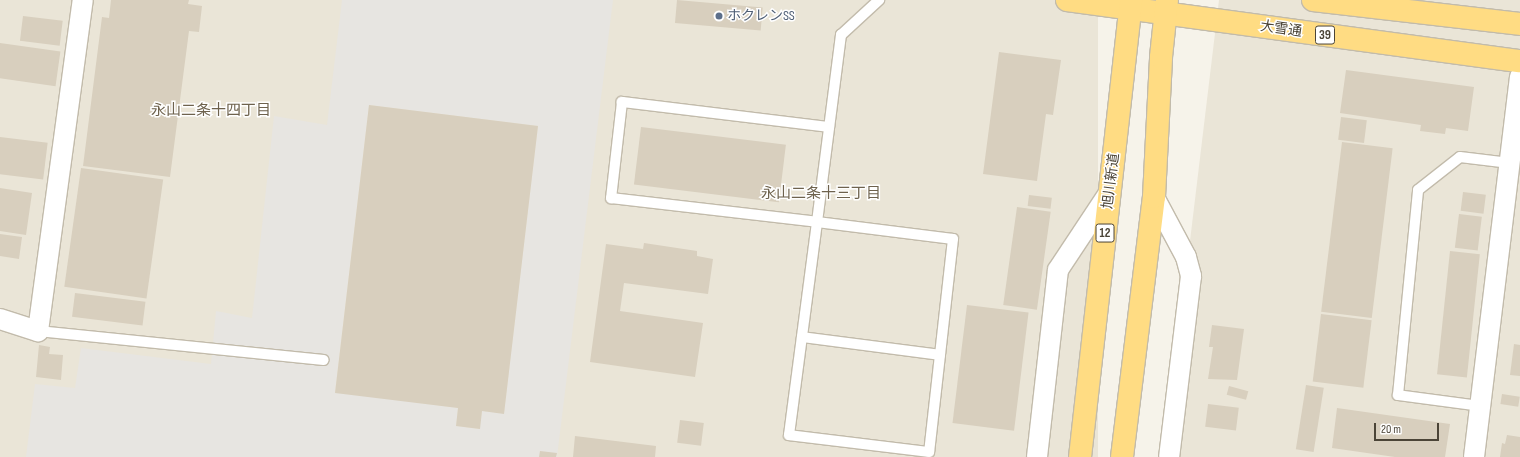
<!DOCTYPE html>
<html>
<head>
<meta charset="utf-8">
<style>
	body { margin:0 }
	#map { position:relative; width:1520px; height:457px; overflow:hidden; background:#f6f3ea; font-family:"Sofia Sans Condensed","Noto Sans JP",sans-serif }
	div>[style] { position:absolute }
	[style*='--x'] { left:calc(var(--x)*1px); top:calc(var(--y)*1px); width:calc(var(--w)*1px); rotate:calc(var(--a)*1deg) }
	.residential>* { inset:0; background:#eae5d7; transform-origin:0 0 }
	.parking>* { inset:0; background:#e7e5e1 }
	.building>* { inset:0; background:#d8cfbe; transform-origin:0 0 }
	.roads { filter:drop-shadow(1px 0 #c2bbab) drop-shadow(-1px 0 #c2bbab) drop-shadow(0 1px #c2bbab) drop-shadow(0 -1px #c2bbab) }
	.service>* { height:10px; margin:-5px; padding:0 5px; transform-origin:5px; border-radius:5px; background:#fff }
	.minor>* { height:20px; margin:-10px; padding:0 10px; transform-origin:10px; border-radius:10px; background:#fff }
	.trunk>* { height:22px; margin:-11px; padding:0 11px; transform-origin:11px; border-radius:11px; background:#ffdc83 }
	.dots>* { width:11px; height:11px; translate:-50% -50%; box-sizing:border-box; border:2px solid #fff; border-radius:50% }
	span { translate:-50% -50%; white-space:nowrap; text-align:center; line-height:1.15; -webkit-text-stroke:3px #fff; paint-order:stroke }
	.shield-label span { padding:1px 3px; background:#fff; border:1px solid; border-radius:3px; -webkit-text-stroke-width:0 }
	.shield-label { font-size:13px; color:#4b4437; font-weight:700 }
	.service-label { font-size:14px; color:#4e5e75 }
	.left { translate:0 -50%; text-align:left }
	.street-label { font-size:14px; color:#4b4437 }
	.neighbourhood-label { font-size:15px; color:#6e624d }
	.scale { position:absolute; left:1374px; top:423px; width:65px; height:18px; box-sizing:border-box; border:2px solid #4b4437; border-top:0; padding-left:5px; font-size:12px; line-height:14px; white-space:nowrap; color:#4b4437; -webkit-text-stroke:3px #fff; paint-order:stroke }
</style>
</head>
<body>
<div id="map">
	<div class="residential">
		<i style="left:0;top:0;width:1098px;height:457px"></i>
		<i style="clip-path:polygon(1219px 0,1520px 0,1520px 457px,1164px 457px)"></i>
	</div>
	<div class="parking">
		<i style="clip-path:polygon(evenodd,342px 0,613px 0,557px 457px,26px 457px,35px 384px,75px 388px,81px 348px,211px 364px,216px 311px,252px 318px,274px 116px,327px 125px,342px 0,369px 105px,538px 126px,504px 413px,482px 411px,479px 429px,456px 426px,458px 408px,335px 392px,369px 105px)"></i>
	</div>
	<div class="building">
		<i style="clip-path:polygon(111px 0,189px 0,188px 4px,202px 6px,199px 32px,189px 31px,170px 177px,83px 166px,102px 17px,109px 18px)"></i>
		<i style="left:677px;top:0;width:86px;height:23px;rotate:5deg"></i>
		<i style="left:23px;top:16px;width:40px;height:25px;rotate:7deg"></i>
		<i style="left:0;top:43px;width:61px;height:35px;rotate:8deg"></i>
		<i style="clip-path:polygon(999px 52px,1061px 60px,1053px 115px,1046px 114px,1037px 181px,983px 174px)"></i>
		<i style="clip-path:polygon(1346px 70px,1474px 87px,1468px 131px,1446px 128px,1445px 134px,1420px 131px,1421px 125px,1340px 113px)"></i>
		<i style="clip-path:polygon(369px 105px,538px 126px,504px 414px,482px 411px,480px 429px,456px 426px,458px 408px,335px 393px)"></i>
		<i style="left:1341px;top:117px;width:26px;height:23px;rotate:7deg"></i>
		<i style="left:641px;top:127px;width:146px;height:58px;rotate:7deg"></i>
		<i style="left:0;top:137px;width:48px;height:37px;rotate:7deg"></i>
		<i style="left:1342px;top:142px;width:51px;height:171px;rotate:7deg"></i>
		<i style="left:81px;top:168px;width:83px;height:120px;rotate:8deg"></i>
		<i style="clip-path:polygon(0 188px,32px 193px,26px 235px,0 231px)"></i>
		<i style="left:1463px;top:192px;width:23px;height:19px;rotate:7deg"></i>
		<i style="left:1029px;top:195px;width:23px;height:11px;rotate:7deg"></i>
		<i style="left:1017px;top:207px;width:34px;height:99px;rotate:8deg"></i>
		<i style="left:1459px;top:214px;width:23px;height:34px;rotate:7deg"></i>
		<i style="clip-path:polygon(0 234px,22px 237px,19px 259px,0 256px)"></i>
		<i style="clip-path:polygon(644px 243px,697px 251px,697px 256px,713px 259px,708px 294px,624px 283px,620px 311px,703px 323px,695px 377px,590px 362px,606px 244px,643px 249px)"></i>
		<i style="left:1450px;top:251px;width:30px;height:124px;rotate:6deg"></i>
		<i style="left:75px;top:293px;width:71px;height:24px;rotate:7deg"></i>
		<i style="left:967px;top:305px;width:62px;height:119px;rotate:7deg"></i>
		<i style="left:1321px;top:314px;width:51px;height:68px;rotate:7deg"></i>
		<i style="clip-path:polygon(1212px 325px,1244px 329px,1237px 380px,1208px 379px,1213px 347px,1209px 347px)"></i>
		<i style="clip-path:polygon(1514px 344px,1520px 345px,1520px 376px,1510px 375px)"></i>
		<i style="clip-path:polygon(39px 345px,50px 347px,49px 354px,63px 355px,61px 380px,36px 377px)"></i>
		<i style="left:1306px;top:385px;width:18px;height:65px;rotate:9deg"></i>
		<i style="left:1229px;top:386px;width:20px;height:9px;rotate:15deg"></i>
		<i style="left:1502px;top:394px;width:18px;height:10px;rotate:9deg"></i>
		<i style="left:1208px;top:404px;width:31px;height:23px;rotate:7deg"></i>
		<i style="clip-path:polygon(1337px 408px,1450px 424px,1445px 457px,1395px 457px,1332px 448px)"></i>
		<i style="left:680px;top:420px;width:24px;height:23px;rotate:7deg"></i>
		<i style="clip-path:polygon(1507px 435px,1520px 437px,1520px 457px,1500px 457px,1502px 443px,1505px 444px)"></i>
		<i style="clip-path:polygon(575px 436px,656px 446px,655px 457px,573px 457px)"></i>
		<i style="clip-path:polygon(540px 451px,557px 453px,556px 457px,539px 457px)"></i>
	</div>
	<div class="roads">
		<div class="service">
			<i style="--x:829;--y:127;--w:209;--a:-173.1"></i>
			<i style="--x:622;--y:102;--w:97;--a:96.5"></i>
			<i style="--x:611;--y:198;--w:207;--a:6.6"></i>
			<i style="--x:817;--y:222;--w:137;--a:7.1"></i>
			<i style="--x:953;--y:239;--w:214;--a:96.4"></i>
			<i style="--x:929;--y:452;--w:141;--a:-173.1"></i>
			<i style="--x:789;--y:435;--w:215;--a:-82.5"></i>
			<i style="--x:817;--y:222;--w:189;--a:-82.7"></i>
			<i style="--x:841;--y:35;--w:52;--a:-42.6"></i>
			<i style="--x:38;--y:331;--w:287;--a:5.8"></i>
			<i style="--x:802;--y:337;--w:139;--a:7.4"></i>
			<i style="--x:1480;--y:406;--w:83;--a:-172.4"></i>
			<i style="--x:1398;--y:395;--w:206;--a:-84.4"></i>
			<i style="--x:1418;--y:190;--w:53;--a:-38.2"></i>
			<i style="--x:1460;--y:157;--w:50;--a:6.8"></i>
		</div>
		<div class="minor">
			<i style="--x:1154;--y:197;--w:68;--a:61.9"></i>
			<i style="--x:1186;--y:257;--w:20;--a:75"></i>
			<i style="--x:1191;--y:276;--w:182;--a:96.9"></i>
			<i style="--x:0;--y:319;--w:40;--a:18"></i>
			<i style="--x:38;--y:331;--w:334;--a:-82.3"></i>
			<i style="--x:1037;--y:457;--w:188;--a:-83.6"></i>
			<i style="--x:1058;--y:270;--w:92;--a:-56.5"></i>
			<i style="--x:1474;--y:457;--w:383;--a:-83.1"></i>
		</div>
		<div class="trunk">
			<i style="--x:1067;--y:0;--w:457;--a:7.7"></i>
			<i style="--x:1313;--y:0;--w:208;--a:6.6"></i>
			<i style="--x:1080;--y:457;--w:460;--a:-83.6"></i>
			<i style="--x:1122;--y:457;--w:262;--a:-83"></i>
			<i style="--x:1154;--y:197;--w:140;--a:-87.1"></i>
			<i style="--x:1161;--y:57;--w:57;--a:-84"></i>
		</div>
	</div>
	<div class="dots">
		<i style="left:719px;top:16px;background:#5c6f8a"></i>
	</div>
	<div class="shield-label">
		<span style="left:1325px;top:35px">39</span>
		<span style="left:1105px;top:233px">12</span>
	</div>
	<div class="service-label">
		<span class="left" style="left:727px;top:16px">ホクレンSS</span>
	</div>
	<div class="street-label">
		<span style="left:1281px;top:29px;rotate:8deg">大雪通</span>
		<span style="left:1111px;top:181px;rotate:-83deg">旭川新道</span>
	</div>
	<div class="neighbourhood-label">
		<span style="left:211px;top:111px">永山二条十四丁目</span>
		<span style="left:821px;top:194px">永山二条十三丁目</span>
	</div>
	<div class="scale">20 m</div>
</div>
</body>
</html>
